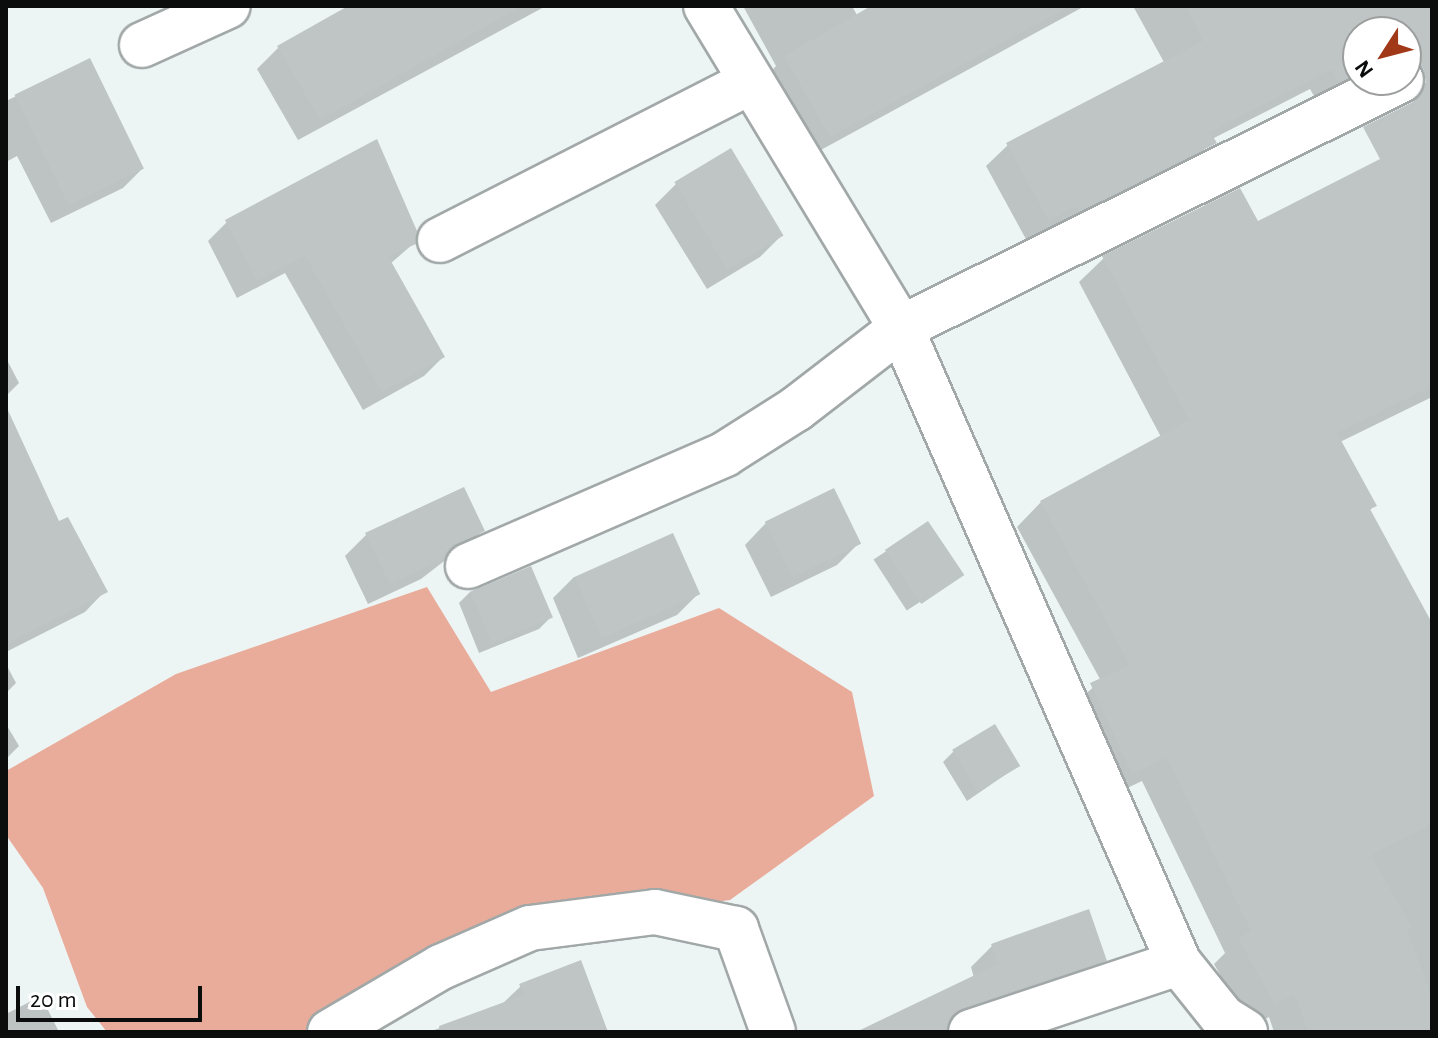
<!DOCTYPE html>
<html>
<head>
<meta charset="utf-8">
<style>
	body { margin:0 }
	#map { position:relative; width:1438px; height:1038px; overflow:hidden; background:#edf4f4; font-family:"Alegreya Sans",sans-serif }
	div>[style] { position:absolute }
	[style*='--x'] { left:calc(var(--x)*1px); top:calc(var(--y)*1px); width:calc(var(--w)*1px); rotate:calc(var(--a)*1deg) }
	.water>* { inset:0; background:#e9ac9a }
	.shadow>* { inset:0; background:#0003; transform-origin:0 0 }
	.building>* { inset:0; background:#bec5c4; transform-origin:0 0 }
	.roads { filter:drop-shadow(2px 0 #a1a8a7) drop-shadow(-2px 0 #a1a8a7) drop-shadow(0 2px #a1a8a7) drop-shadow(0 -2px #a1a8a7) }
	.minor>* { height:44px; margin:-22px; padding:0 22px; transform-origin:22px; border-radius:22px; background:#fff }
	span { translate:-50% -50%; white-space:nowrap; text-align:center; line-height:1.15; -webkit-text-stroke:6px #fff; paint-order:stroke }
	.frame { position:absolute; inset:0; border:8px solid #0b0d0d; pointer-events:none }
	.north { position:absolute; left:1342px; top:16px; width:80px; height:80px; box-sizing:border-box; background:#fff; border:2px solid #9d9e9e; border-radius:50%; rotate:234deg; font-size:22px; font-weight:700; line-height:32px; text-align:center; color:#0b0d0d }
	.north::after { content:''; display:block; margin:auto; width:28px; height:36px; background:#a13919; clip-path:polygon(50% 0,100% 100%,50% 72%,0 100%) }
	.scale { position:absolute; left:16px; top:986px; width:186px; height:36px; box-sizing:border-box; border:4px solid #0b0d0d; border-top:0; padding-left:10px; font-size:24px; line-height:28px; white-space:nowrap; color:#0b0d0d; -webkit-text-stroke:6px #fff; paint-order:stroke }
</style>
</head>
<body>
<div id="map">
	<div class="water">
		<i style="clip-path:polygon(427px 587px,491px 692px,719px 608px,852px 692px,874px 796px,730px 900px,501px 931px,340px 1032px,107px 1032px,87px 1007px,43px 888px,6px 835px,6px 771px,176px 674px)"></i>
	</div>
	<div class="shadow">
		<i style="clip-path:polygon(352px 6px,546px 6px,298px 140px,257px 69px,279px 47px)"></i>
		<i style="clip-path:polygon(743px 6px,852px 6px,857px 15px,873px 6px,1085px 6px,808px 157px,764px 79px,776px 66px)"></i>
		<i style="clip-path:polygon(1133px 6px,1432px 6px,1432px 50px,1406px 63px,1406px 32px,1358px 32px,1358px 80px,1318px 103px,1310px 89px,1212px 139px,1193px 164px,1057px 232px,1055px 226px,1027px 241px,986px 166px,1008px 145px,1165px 64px)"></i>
		<i style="clip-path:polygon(89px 61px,142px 169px,123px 188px,51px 223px,17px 156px,6px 162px,6px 101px)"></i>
		<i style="clip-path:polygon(677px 183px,781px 236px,760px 257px,707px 289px,655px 205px)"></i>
		<i style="clip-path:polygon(1432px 187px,1432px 397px,1340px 442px,1375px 505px,1369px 511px,1432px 627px,1432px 1032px,1274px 1032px,1269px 1017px,1250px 1028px,1214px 964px,1225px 953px,1142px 781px,1108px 797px,1067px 709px,1101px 681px,1017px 527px,1041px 502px,1161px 437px,1079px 282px,1104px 258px)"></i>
		<i style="clip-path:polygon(227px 222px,414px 243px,390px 264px,443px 357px,424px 376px,363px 410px,285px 273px,237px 298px,208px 241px)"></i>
		<i style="clip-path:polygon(6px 358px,19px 383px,6px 396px)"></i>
		<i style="clip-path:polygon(6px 411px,58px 524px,105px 591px,85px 612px,6px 652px)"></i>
		<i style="clip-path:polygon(766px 523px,859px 543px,837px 565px,771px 597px,745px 545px)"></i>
		<i style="left:928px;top:524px;width:61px;height:65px;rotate:57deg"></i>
		<i style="clip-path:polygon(483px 531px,421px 579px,368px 604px,345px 556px,366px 535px)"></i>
		<i style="clip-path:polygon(530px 568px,550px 618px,539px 629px,479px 653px,459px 603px,470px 592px)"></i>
		<i style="clip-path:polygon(574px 577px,698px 594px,677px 615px,578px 658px,553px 598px)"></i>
		<i style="clip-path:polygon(6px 664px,16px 683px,6px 693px)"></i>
		<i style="clip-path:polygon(6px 724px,19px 746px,6px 759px)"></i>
		<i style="clip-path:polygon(954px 751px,1018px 766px,967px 801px,943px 762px)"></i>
		<i style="clip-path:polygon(992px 946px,1105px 960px,1083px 981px,947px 1032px,898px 1032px,974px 978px,971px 967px)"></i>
		<i style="clip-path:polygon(521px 986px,606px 1032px,429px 1032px,501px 1005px)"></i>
		<i style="clip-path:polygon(41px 996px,59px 1032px,6px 1032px,6px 1014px)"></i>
	</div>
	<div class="building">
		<i style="clip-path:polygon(348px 6px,522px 6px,320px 120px,277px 46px)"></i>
		<i style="clip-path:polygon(871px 6px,1070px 6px,830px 137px,784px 56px)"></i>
		<i style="clip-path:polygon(1186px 6px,1432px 6px,1432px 386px,1337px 433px,1377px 506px,1370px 509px,1432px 623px,1432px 824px,1371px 855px,1412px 928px,1407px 930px,1432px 996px,1432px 1032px,1308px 1032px,1294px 994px,1275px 1005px,1238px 938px,1251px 931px,1167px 758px,1132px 774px,1090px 683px,1130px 665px,1040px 501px,1189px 420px,1102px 256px,1240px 188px,1258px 221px,1380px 159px,1363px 127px,1413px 102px,1426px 82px,1423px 68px,1406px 56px,1406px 32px,1358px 32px,1358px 73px,1339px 83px,1332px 69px,1210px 132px,1217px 143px,1079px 212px,1076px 206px,1049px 221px,1006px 143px,1203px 41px)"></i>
		<i style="left:90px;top:58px;width:123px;height:84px;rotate:64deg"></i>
		<i style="clip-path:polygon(377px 139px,417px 231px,416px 244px,388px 256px,445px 357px,382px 392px,305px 256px,257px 281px,225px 220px)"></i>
		<i style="left:731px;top:148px;width:102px;height:66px;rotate:59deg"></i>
		<i style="clip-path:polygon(6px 406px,59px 521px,68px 517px,108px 592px,6px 644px)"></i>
		<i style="clip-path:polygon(464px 487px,485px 531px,457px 543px,445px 558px,390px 584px,365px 533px)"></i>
		<i style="left:834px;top:488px;width:62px;height:77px;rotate:64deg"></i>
		<i style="left:928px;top:521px;width:65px;height:52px;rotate:56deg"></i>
		<i style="left:673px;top:533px;width:67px;height:108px;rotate:66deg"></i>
		<i style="left:531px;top:566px;width:56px;height:66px;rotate:67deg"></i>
		<i style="left:995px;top:724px;width:49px;height:50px;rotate:59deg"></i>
		<i style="clip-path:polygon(1089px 909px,1107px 961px,963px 1008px,952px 1016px,947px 1032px,856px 1032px,998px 964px,991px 944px)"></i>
		<i style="clip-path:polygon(581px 960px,608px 1032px,440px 1032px,439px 1026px,524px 995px,519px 984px)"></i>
	</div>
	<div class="roads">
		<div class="minor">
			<i style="--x:706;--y:6;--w:376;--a:58.8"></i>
			<i style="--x:901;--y:328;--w:693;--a:66.36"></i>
			<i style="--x:1179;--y:963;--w:70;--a:51.3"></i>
			<i style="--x:1223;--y:1018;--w:26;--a:32"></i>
			<i style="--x:142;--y:45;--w:94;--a:-24.4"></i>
			<i style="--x:440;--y:240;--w:348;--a:-27"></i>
			<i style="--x:468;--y:566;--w:280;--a:-23.5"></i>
			<i style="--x:725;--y:454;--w:84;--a:-32.4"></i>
			<i style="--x:796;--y:409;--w:133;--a:-37.6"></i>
			<i style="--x:901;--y:328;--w:558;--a:-26.38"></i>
			<i style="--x:330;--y:1032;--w:129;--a:-30.4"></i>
			<i style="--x:441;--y:967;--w:97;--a:-23.7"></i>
			<i style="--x:530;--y:928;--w:126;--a:-7.3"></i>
			<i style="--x:655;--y:912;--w:83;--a:11.9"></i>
			<i style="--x:736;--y:929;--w:109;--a:70.2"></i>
			<i style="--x:971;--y:1032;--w:219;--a:-18.4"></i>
		</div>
	</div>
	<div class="frame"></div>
	<div class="north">N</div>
	<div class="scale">20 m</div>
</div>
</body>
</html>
